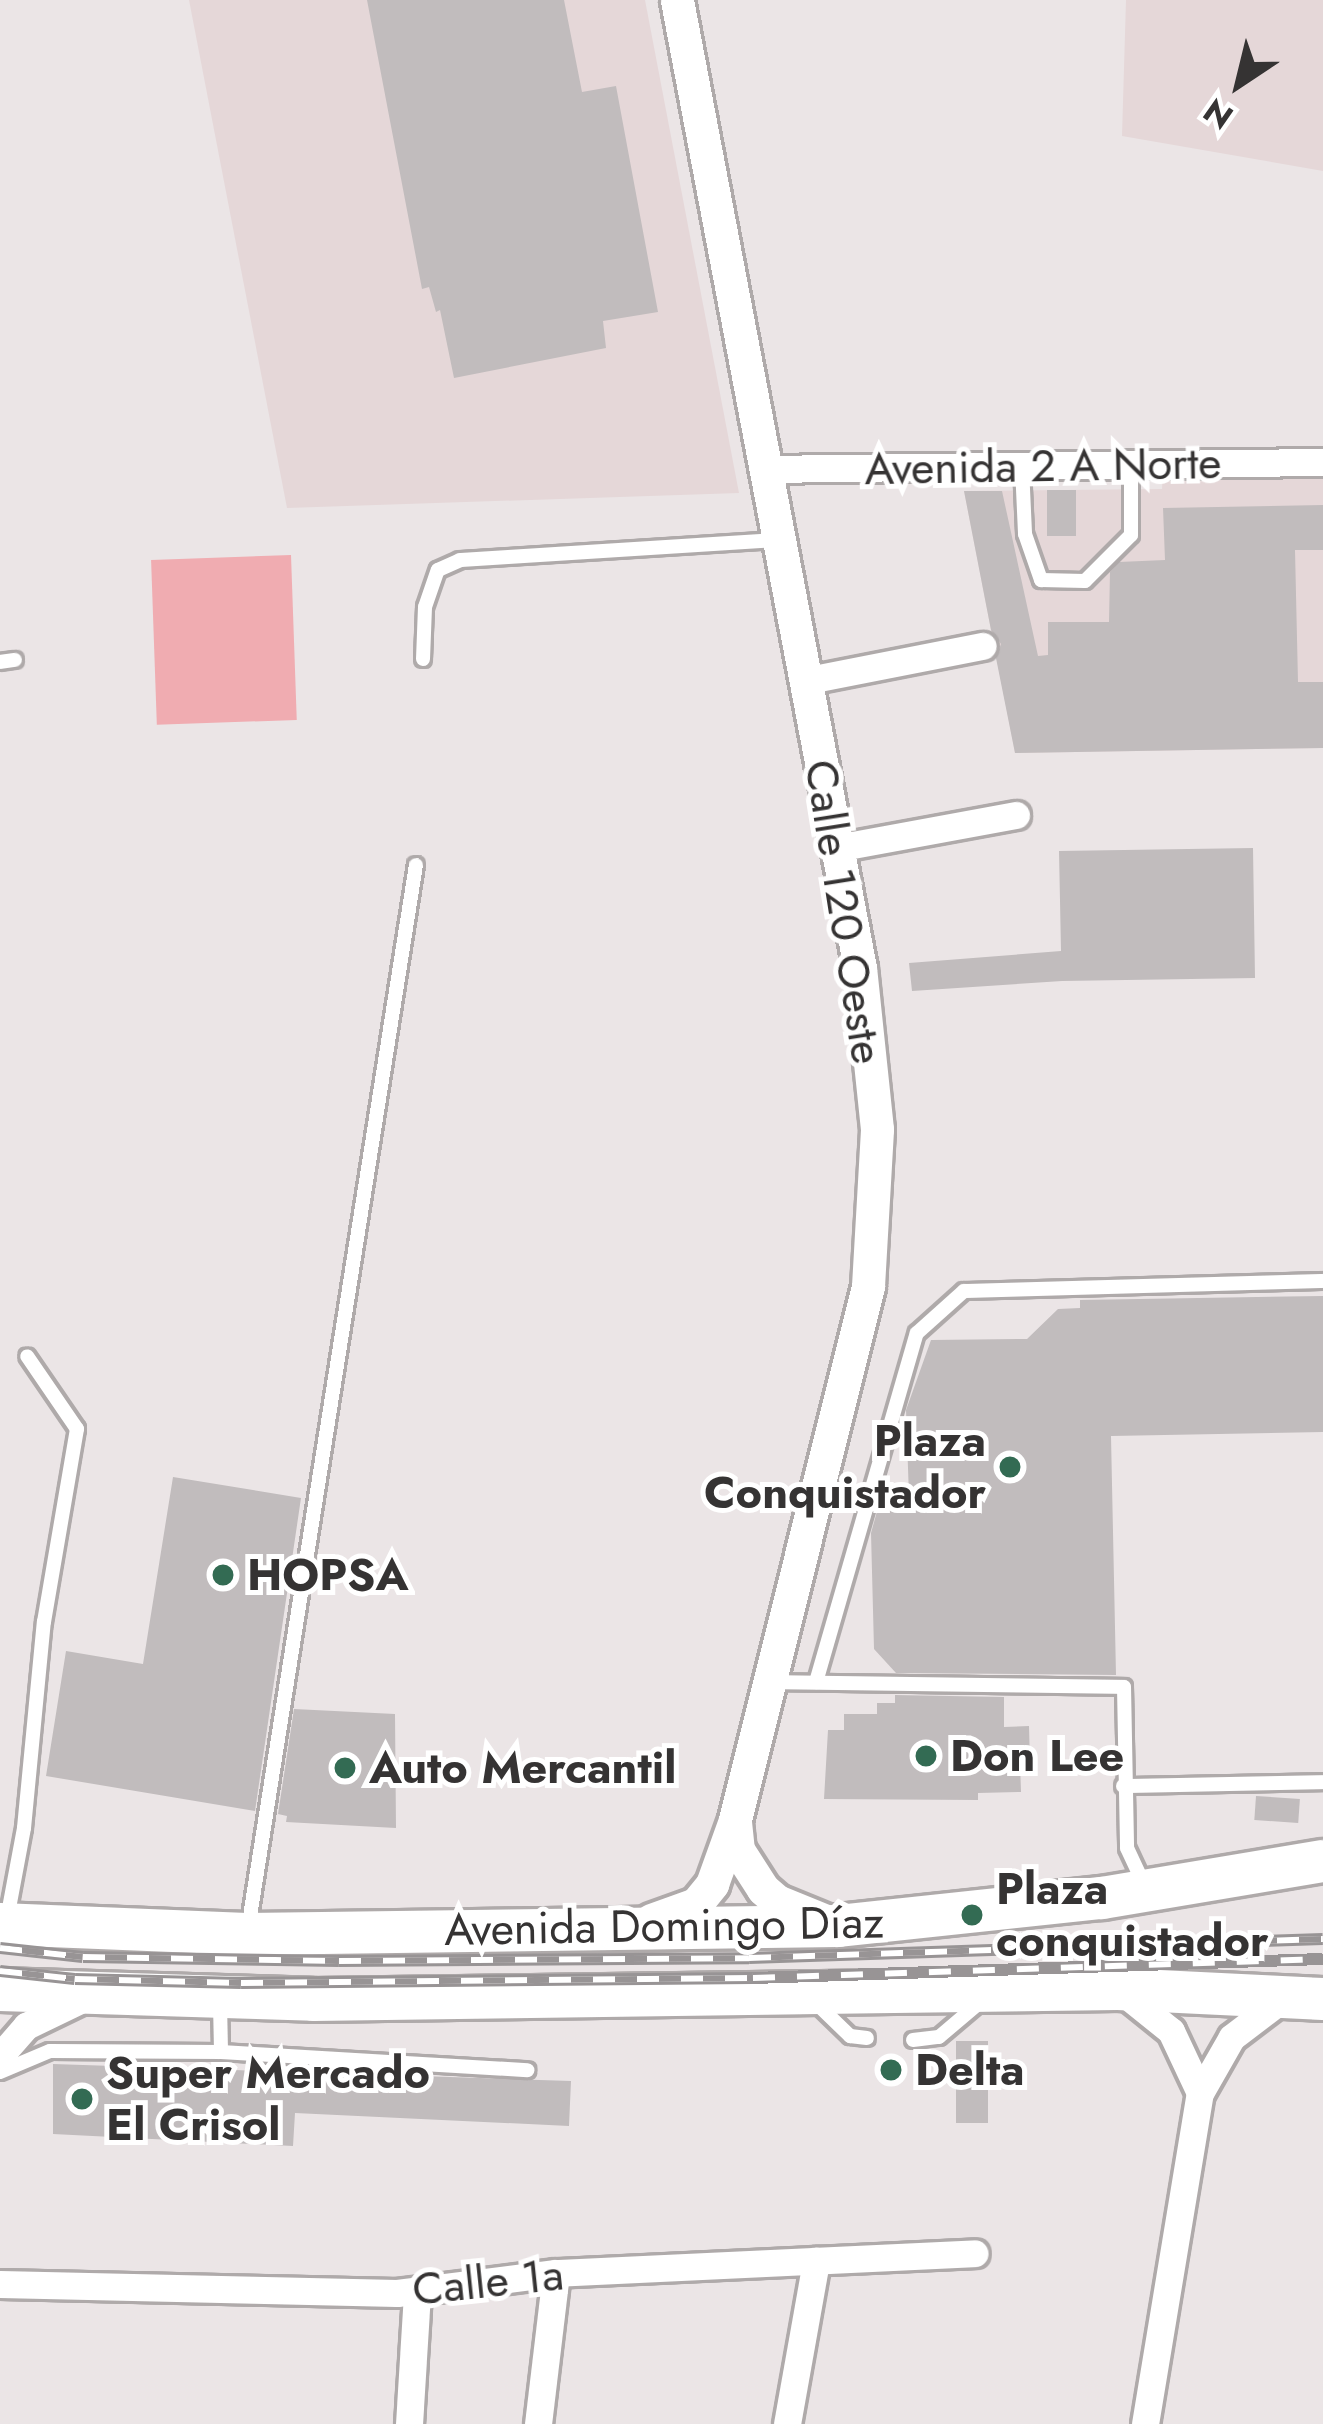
<!DOCTYPE html>
<html>
<head>
<meta charset="utf-8">
<style>
	body { margin:0 }
	#map { position:relative; width:1323px; height:2424px; overflow:hidden; background:#ebe5e6; font-family:Jost,sans-serif }
	div>[style] { position:absolute }
	[style*='--x'] { left:calc(var(--x)*1px); top:calc(var(--y)*1px); width:calc(var(--w)*1px); rotate:calc(var(--a)*1deg) }
	.built>* { inset:0; background:#e5d7d8 }
	.green>* { inset:0; background:#f0acb1; transform-origin:0 0 }
	.building>* { inset:0; background:#c1bcbd; transform-origin:0 0 }
	.roads { filter:drop-shadow(3px 0 #afaaaa) drop-shadow(-3px 0 #afaaaa) drop-shadow(0 3px #afaaaa) drop-shadow(0 -3px #afaaaa) }
	.service>* { height:14px; margin:-7px; padding:0 7px; transform-origin:7px; border-radius:7px; background:#fff }
	.minor>* { height:27px; margin:-13.5px; padding:0 13.5px; transform-origin:13.5px; border-radius:13.5px; background:#fff }
	.tertiary>* { height:33px; margin:-16.5px; padding:0 16.5px; transform-origin:16.5px; border-radius:16.5px; background:#fff }
	.primary>* { height:42px; margin:-21px; padding:0 21px; transform-origin:21px; border-radius:21px; background:#fff }
	.rail>* { height:12px; margin-top:-6px; transform-origin:0; background:repeating-linear-gradient(90deg,#fff 0 22px,#989495 0 44px); box-sizing:border-box; border-block:3px solid #989495 }
	.dots>* { width:33px; height:33px; translate:-50% -50%; box-sizing:border-box; border:6px solid #fff; border-radius:50% }
	span { translate:-50% -50%; white-space:nowrap; text-align:center; line-height:1.15; -webkit-text-stroke:10px #fff; paint-order:stroke }
	.street-label { font-size:45px; color:#353333 }
	.poi-label { font-size:45px; color:#353333; font-weight:700 }
	.right { translate:-100% -50%; text-align:right }
	.left { translate:0 -50%; text-align:left }
	.north { position:absolute; left:1179px; top:24px; width:120px; height:120px; -webkit-text-stroke:9px #fff; paint-order:stroke; rotate:215deg; font-size:33px; font-weight:700; line-height:48px; text-align:center; color:#353333 }
	.north::after { content:''; display:block; margin:auto; width:42px; height:54px; background:#353333; clip-path:polygon(50% 0,100% 100%,50% 72%,0 100%) }
</style>
</head>
<body>
<div id="map">
	<div class="built">
		<i style="clip-path:polygon(189px 0,645px 0,739px 493px,287px 508px)"></i>
		<i style="clip-path:polygon(1126px 0,1323px 0,1323px 171px,1122px 136px)"></i>
		<i style="clip-path:polygon(1163px 472px,1323px 474px,1323px 748px,1015px 753px,964px 491px,1162px 489px)"></i>
	</div>
	<div class="green">
		<i style="left:291px;top:555px;width:165px;height:140px;rotate:88deg"></i>
	</div>
	<div class="building">
		<i style="clip-path:polygon(367px 0,564px 0,582px 92px,616px 86px,658px 312px,603px 321px,606px 348px,454px 378px,440px 310px,436px 312px,429px 287px,422px 289px)"></i>
		<i style="left:1047px;top:490px;width:29px;height:46px"></i>
		<i style="clip-path:polygon(964px 491px,1002px 491px,1038px 656px,1048px 655px,1048px 622px,1109px 622px,1110px 572px,1119px 562px,1165px 560px,1163px 508px,1323px 505px,1323px 550px,1295px 550px,1298px 682px,1323px 682px,1323px 748px,1015px 753px,996px 658px,1001px 644px,991px 630px)"></i>
		<i style="clip-path:polygon(1253px 848px,1255px 978px,1062px 981px,912px 991px,909px 963px,1061px 951px,1059px 851px)"></i>
		<i style="clip-path:polygon(1323px 1296px,1323px 1432px,1111px 1436px,1116px 1675px,896px 1673px,874px 1649px,871px 1533px,881px 1497px,909px 1497px,906px 1410px,931px 1340px,1027px 1339px,1058px 1309px,1080px 1308px,1080px 1300px)"></i>
		<i style="clip-path:polygon(173px 1477px,301px 1498px,255px 1811px,46px 1776px,66px 1651px,143px 1664px)"></i>
		<i style="clip-path:polygon(895px 1695px,1004px 1697px,1004px 1727px,1029px 1726px,1030px 1762px,1020px 1762px,1021px 1792px,978px 1793px,978px 1800px,824px 1799px,828px 1730px,844px 1730px,844px 1714px,877px 1714px,877px 1703px,895px 1703px)"></i>
		<i style="clip-path:polygon(294px 1709px,395px 1714px,396px 1828px,286px 1822px,287px 1816px,278px 1814px)"></i>
		<i style="left:1256px;top:1796px;width:44px;height:24px;rotate:4deg"></i>
		<i style="left:956px;top:2041px;width:32px;height:82px"></i>
		<i style="clip-path:polygon(53px 2064px,571px 2081px,569px 2126px,295px 2113px,293px 2146px,53px 2134px)"></i>
	</div>
	<div class="roads">
		<div class="service">
			<i style="--x:1022;--y:467;--w:67;--a:87.4"></i>
			<i style="--x:1025;--y:534;--w:49;--a:70.8"></i>
			<i style="--x:1041;--y:580;--w:44;--a:1.3"></i>
			<i style="--x:1085;--y:581;--w:65;--a:-45"></i>
			<i style="--x:1131;--y:535;--w:70;--a:-90"></i>
			<i style="--x:423;--y:659;--w:52;--a:-87.8"></i>
			<i style="--x:425;--y:607;--w:39;--a:-71"></i>
			<i style="--x:438;--y:570;--w:24;--a:-24"></i>
			<i style="--x:460;--y:560;--w:318;--a:-3.6"></i>
			<i style="--x:0;--y:662;--w:15;--a:-8"></i>
			<i style="--x:771;--y:1682;--w:353;--a:0.8"></i>
			<i style="--x:1124;--y:1687;--w:161;--a:88.9"></i>
			<i style="--x:1127;--y:1848;--w:40;--a:65"></i>
			<i style="--x:816;--y:1682;--w:363;--a:-73.9"></i>
			<i style="--x:917;--y:1333;--w:63;--a:-41.8"></i>
			<i style="--x:964;--y:1291;--w:359;--a:-1.6"></i>
			<i style="--x:1123;--y:1786;--w:200;--a:-1.1"></i>
			<i style="--x:7;--y:1919;--w:93;--a:-79.4"></i>
			<i style="--x:24;--y:1828;--w:207;--a:-84.5"></i>
			<i style="--x:44;--y:1622;--w:196;--a:-80.3"></i>
			<i style="--x:77;--y:1429;--w:88;--a:-124.4"></i>
			<i style="--x:248;--y:1929;--w:1077;--a:-81.03"></i>
			<i style="--x:220;--y:2003;--w:49;--a:88.8"></i>
			<i style="--x:818;--y:2005;--w:45;--a:44.1"></i>
			<i style="--x:850;--y:2036;--w:17;--a:7"></i>
			<i style="--x:913;--y:2040;--w:26;--a:-7"></i>
			<i style="--x:939;--y:2037;--w:52;--a:-40.4"></i>
			<i style="--x:0;--y:2072;--w:54;--a:-22.8"></i>
			<i style="--x:50;--y:2051;--w:171;--a:0.3"></i>
			<i style="--x:221;--y:2052;--w:307;--a:3.4"></i>
		</div>
		<div class="minor">
			<i style="--x:763;--y:469;--w:560;--a:-0.72"></i>
			<i style="--x:804;--y:681;--w:182;--a:-11.1"></i>
			<i style="--x:836;--y:848;--w:183;--a:-10.4"></i>
			<i style="--x:1125;--y:1994;--w:59;--a:38.8"></i>
			<i style="--x:1171;--y:2031;--w:68;--a:64.9"></i>
			<i style="--x:0;--y:2056;--w:40;--a:-49"></i>
			<i style="--x:26;--y:2026;--w:58;--a:-25.7"></i>
			<i style="--x:0;--y:2284;--w:397;--a:1.3"></i>
			<i style="--x:397;--y:2293;--w:160;--a:-7.2"></i>
			<i style="--x:556;--y:2273;--w:419;--a:-2.7"></i>
			<i style="--x:409;--y:2424;--w:132;--a:-86.5"></i>
			<i style="--x:538;--y:2424;--w:152;--a:-83.2"></i>
			<i style="--x:787;--y:2424;--w:166;--a:-79.9"></i>
			<i style="--x:1145;--y:2424;--w:336;--a:-80.6"></i>
			<i style="--x:1200;--y:2093;--w:64;--a:-60.3"></i>
			<i style="--x:1232;--y:2037;--w:63;--a:-37.2"></i>
		</div>
		<div class="tertiary">
			<i style="--x:735;--y:1822;--w:28;--a:84"></i>
			<i style="--x:738;--y:1850;--w:46;--a:57.3"></i>
			<i style="--x:763;--y:1889;--w:18;--a:41"></i>
			<i style="--x:777;--y:1901;--w:53;--a:22.2"></i>
			<i style="--x:651;--y:1920;--w:48;--a:-19.6"></i>
			<i style="--x:696;--y:1904;--w:26;--a:-51"></i>
			<i style="--x:712;--y:1884;--w:68;--a:-70.2"></i>
			<i style="--x:735;--y:1820;--w:550;--a:-76.01"></i>
			<i style="--x:868;--y:1286;--w:157;--a:-86.7"></i>
			<i style="--x:877;--y:1129;--w:162;--a:-96"></i>
			<i style="--x:860;--y:968;--w:985;--a:-100.71"></i>
		</div>
		<div class="primary">
			<i style="--x:0;--y:1924;--w:247;--a:2.3"></i>
			<i style="--x:247;--y:1934;--w:592;--a:-0.77"></i>
			<i style="--x:839;--y:1926;--w:264;--a:-6.1"></i>
			<i style="--x:1102;--y:1898;--w:224;--a:-9.5"></i>
			<i style="--x:0;--y:1990;--w:313;--a:1.8"></i>
			<i style="--x:313;--y:2000;--w:805;--a:-0.78"></i>
			<i style="--x:1118;--y:1989;--w:205;--a:2.8"></i>
		</div>
	</div>
	<div class="rail">
		<i style="--x:0;--y:1948;--w:83;--a:6.2"></i>
		<i style="--x:83;--y:1957;--w:256;--a:0.9"></i>
		<i style="--x:339;--y:1961;--w:410;--a:-0.4"></i>
		<i style="--x:749;--y:1958;--w:574;--a:-1.9"></i>
		<i style="--x:0;--y:1971;--w:75;--a:6.1"></i>
		<i style="--x:75;--y:1979;--w:166;--a:1.4"></i>
		<i style="--x:241;--y:1983;--w:512;--a:-0.56"></i>
		<i style="--x:753;--y:1978;--w:570;--a:-1.91"></i>
	</div>
	<div class="dots">
		<i style="left:1010px;top:1467px;background:#336b53"></i>
		<i style="left:223px;top:1575px;background:#336b53"></i>
		<i style="left:926px;top:1756px;background:#336b53"></i>
		<i style="left:345px;top:1768px;background:#336b53"></i>
		<i style="left:972px;top:1915px;background:#336b53"></i>
		<i style="left:891px;top:2070px;background:#336b53"></i>
		<i style="left:82px;top:2099px;background:#336b53"></i>
	</div>
	<div class="street-label">
		<span style="left:1043px;top:466px;rotate:-1deg">Avenida 2 A Norte</span>
		<span style="left:844px;top:912px;rotate:81deg">Calle 120 Oeste</span>
		<span style="left:664px;top:1926px;rotate:-1deg">Avenida Domingo Díaz</span>
		<span style="left:488px;top:2282px;rotate:-6deg">Calle 1a</span>
	</div>
	<div class="poi-label">
		<span class="right" style="left:986px;top:1467px">Plaza<br>Conquistador</span>
		<span class="left" style="left:247px;top:1575px">HOPSA</span>
		<span class="left" style="left:950px;top:1756px">Don Lee</span>
		<span class="left" style="left:369px;top:1768px">Auto Mercantil</span>
		<span class="left" style="left:996px;top:1915px">Plaza<br>conquistador</span>
		<span class="left" style="left:915px;top:2070px">Delta</span>
		<span class="left" style="left:106px;top:2099px">Super Mercado<br>El Crisol</span>
	</div>
	<div class="north">N</div>
</div>
</body>
</html>
